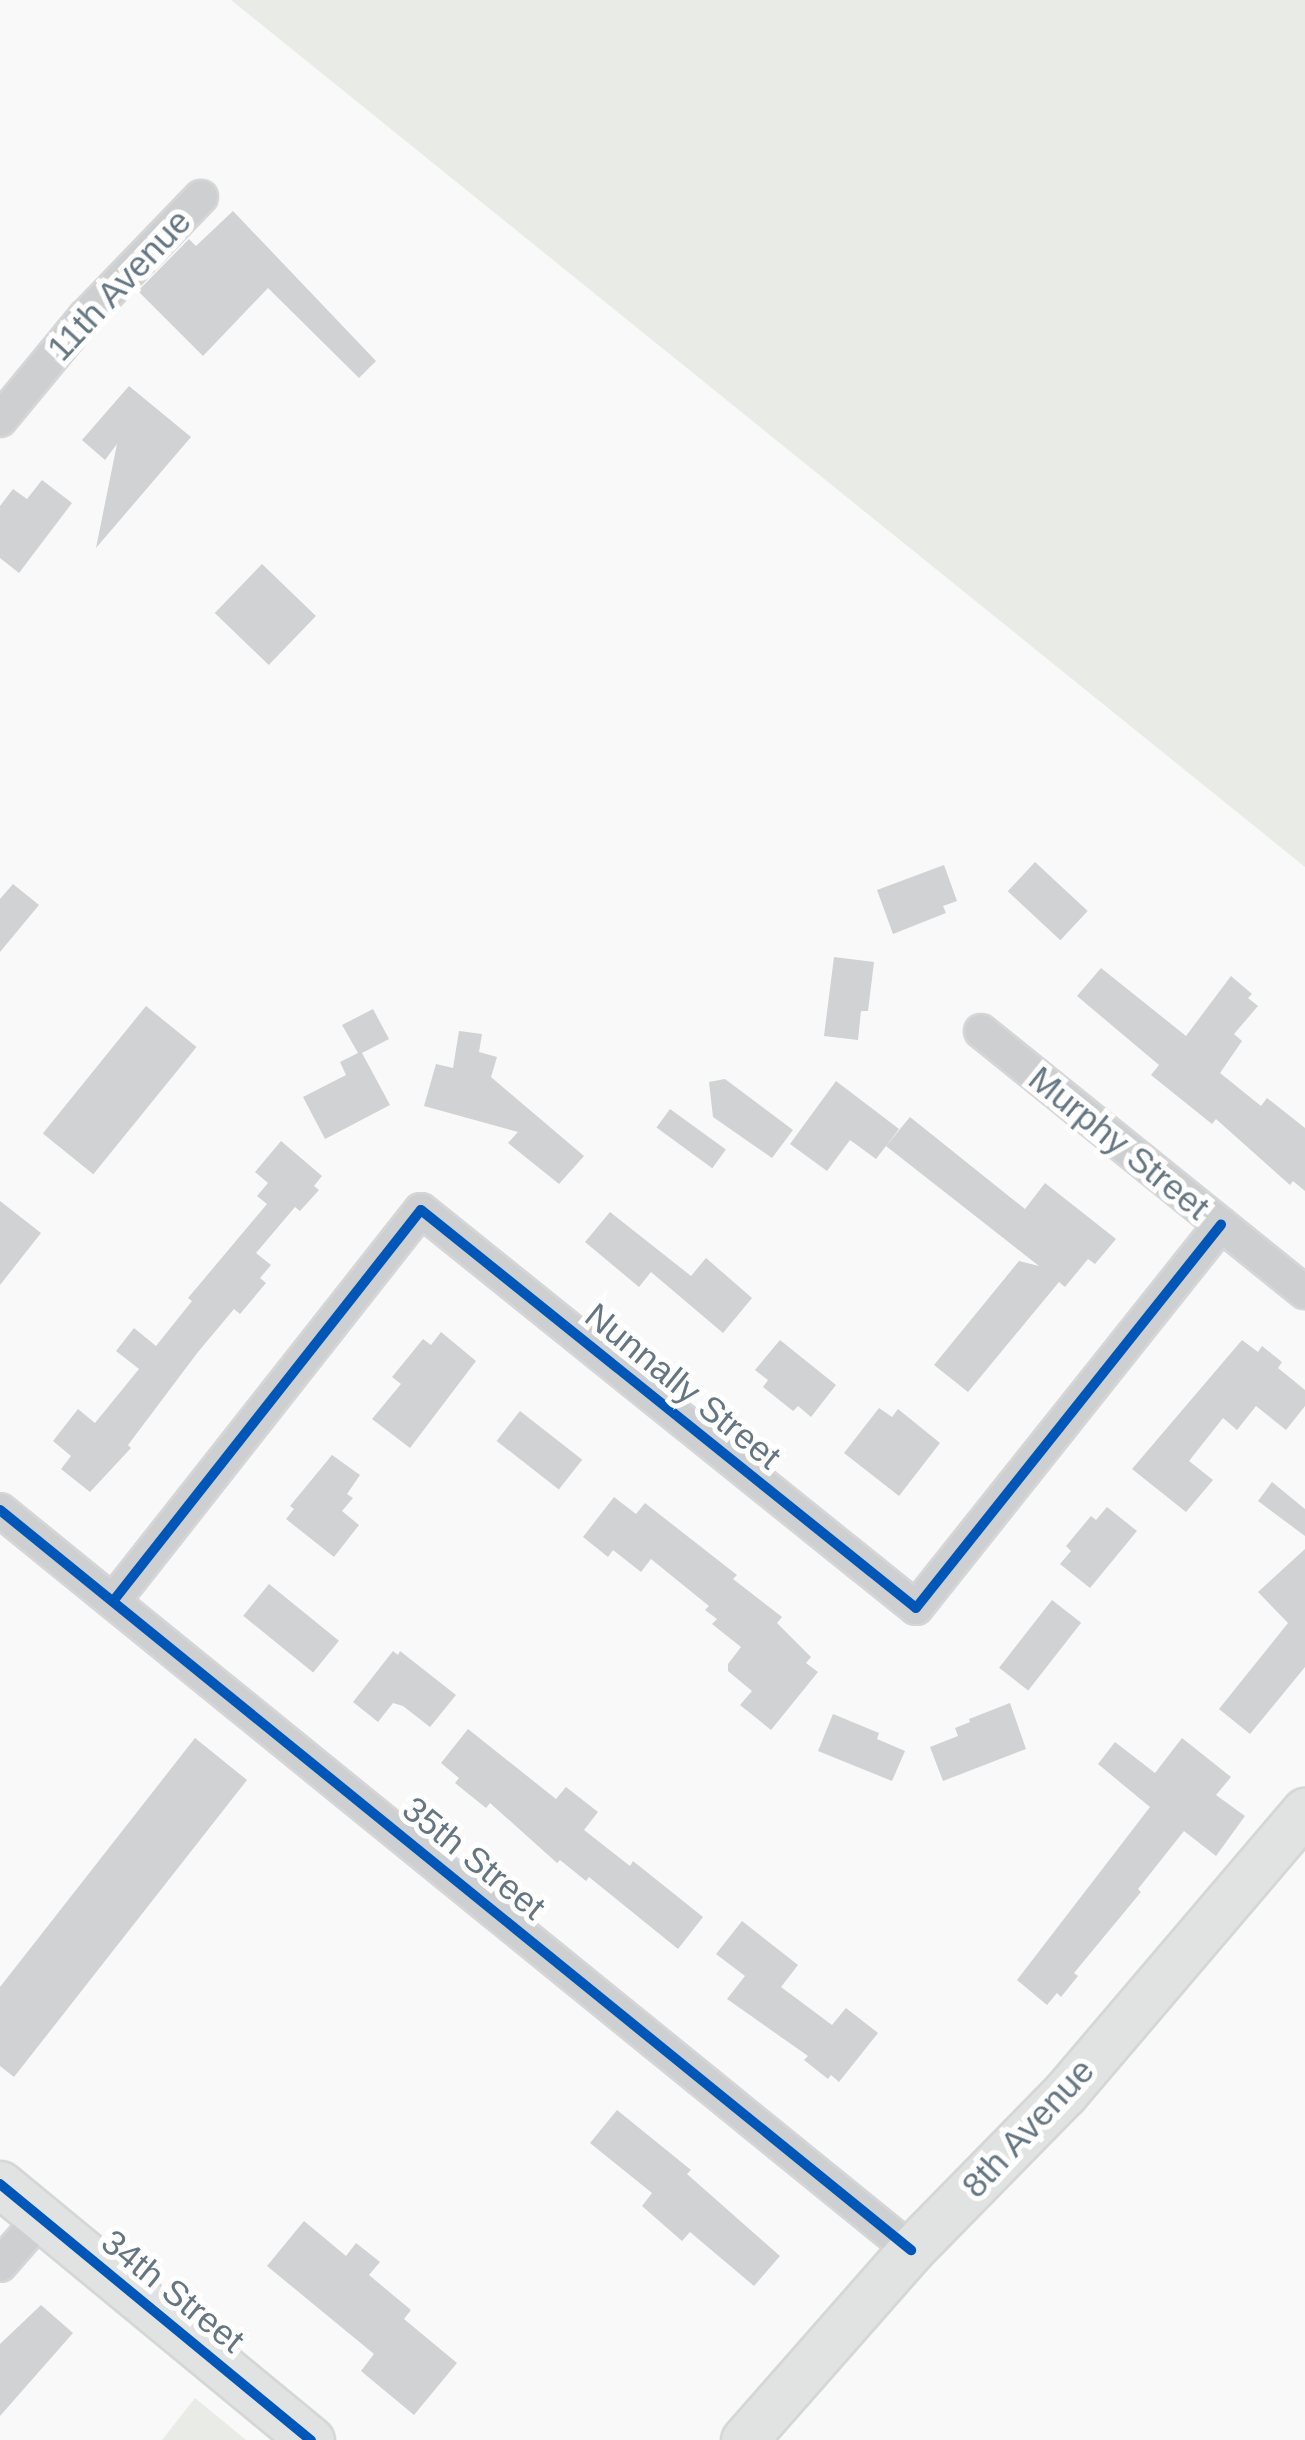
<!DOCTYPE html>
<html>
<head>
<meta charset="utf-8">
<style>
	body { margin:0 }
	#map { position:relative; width:1305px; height:2440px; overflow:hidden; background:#f9f9f9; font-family:Helvetica,sans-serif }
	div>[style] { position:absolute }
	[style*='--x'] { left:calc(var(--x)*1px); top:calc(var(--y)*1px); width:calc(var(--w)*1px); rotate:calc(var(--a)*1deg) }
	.green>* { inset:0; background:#e8ebe6 }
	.building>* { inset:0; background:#d0d2d3; transform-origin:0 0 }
	.roads { filter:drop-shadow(2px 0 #d5d6d7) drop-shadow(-2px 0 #d5d6d7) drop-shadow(0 2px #d5d6d7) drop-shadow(0 -2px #d5d6d7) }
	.street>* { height:32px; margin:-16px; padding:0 16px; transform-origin:16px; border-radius:16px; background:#cecfd0 }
	.secondary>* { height:45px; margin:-22.5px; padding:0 22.5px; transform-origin:22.5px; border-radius:22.5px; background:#e1e2e2 }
	.cycleway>* { height:10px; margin:-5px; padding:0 5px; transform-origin:5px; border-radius:5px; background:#0057b8 }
	span { translate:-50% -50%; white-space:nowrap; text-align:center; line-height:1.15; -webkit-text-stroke:10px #fff; paint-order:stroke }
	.street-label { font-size:35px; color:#657683 }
</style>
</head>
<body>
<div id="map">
	<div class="green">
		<i style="clip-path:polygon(231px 0,1305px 0,1305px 867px)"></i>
		<i style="clip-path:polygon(195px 2398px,246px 2440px,162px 2440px)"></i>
	</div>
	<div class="building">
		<i style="clip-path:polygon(233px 211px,376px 361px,359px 378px,268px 288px,203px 356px,138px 291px,189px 239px,196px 246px)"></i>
		<i style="clip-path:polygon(129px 386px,191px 437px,96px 548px,117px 444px,105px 460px,82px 440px)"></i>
		<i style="clip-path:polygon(42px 480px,72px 503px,19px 573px,0 558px,0 506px,13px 489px,27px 499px)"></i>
		<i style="left:262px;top:564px;width:75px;height:68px;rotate:44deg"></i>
		<i style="left:1035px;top:862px;width:72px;height:40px;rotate:43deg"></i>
		<i style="clip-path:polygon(944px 865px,957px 901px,943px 906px,946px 913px,893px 934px,877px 890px)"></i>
		<i style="clip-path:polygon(13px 884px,39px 905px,0 952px,0 899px)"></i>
		<i style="clip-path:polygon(834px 957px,874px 962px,868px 1011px,861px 1011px,858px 1040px,824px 1036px)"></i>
		<i style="clip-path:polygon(1101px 968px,1186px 1036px,1231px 976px,1252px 994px,1248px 998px,1258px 1006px,1234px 1034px,1242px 1041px,1220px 1073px,1261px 1106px,1267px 1098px,1305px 1128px,1305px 1191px,1293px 1181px,1290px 1185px,1216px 1119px,1212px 1124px,1151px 1075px,1159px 1065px,1077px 996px)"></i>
		<i style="left:146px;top:1006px;width:65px;height:164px;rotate:39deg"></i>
		<i style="clip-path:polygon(373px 1009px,389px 1039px,362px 1053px,390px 1105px,325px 1139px,303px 1097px,346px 1075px,340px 1062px,358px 1053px,342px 1025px)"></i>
		<i style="clip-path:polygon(459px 1031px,482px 1034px,479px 1052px,497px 1057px,491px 1077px,584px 1156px,559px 1184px,508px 1143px,518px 1132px,424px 1106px,436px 1064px,453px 1068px)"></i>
		<i style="clip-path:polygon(725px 1079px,793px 1130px,772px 1158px,713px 1117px,709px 1082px)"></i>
		<i style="clip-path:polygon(836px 1081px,899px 1129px,876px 1159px,850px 1140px,827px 1171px,790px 1144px)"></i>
		<i style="left:670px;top:1109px;width:69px;height:23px;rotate:36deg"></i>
		<i style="clip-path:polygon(910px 1117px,1025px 1209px,1045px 1183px,1116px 1239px,1095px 1264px,1088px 1259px,1065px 1287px,1059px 1282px,968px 1392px,934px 1365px,1019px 1261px,1039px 1266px,886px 1146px)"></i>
		<i style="clip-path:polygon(281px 1141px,322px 1176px,314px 1186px,319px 1190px,300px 1211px,295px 1207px,256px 1253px,271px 1265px,260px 1278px,266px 1283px,240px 1314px,234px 1309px,198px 1352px,128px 1445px,131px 1448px,90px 1492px,61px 1469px,71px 1456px,53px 1441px,78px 1409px,95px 1423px,139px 1369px,116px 1351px,134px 1328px,156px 1346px,192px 1301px,188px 1298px,267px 1204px,257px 1196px,268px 1183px,255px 1172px)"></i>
		<i style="clip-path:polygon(0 1201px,41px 1233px,0 1285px)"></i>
		<i style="clip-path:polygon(610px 1212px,691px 1276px,706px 1258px,752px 1298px,723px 1333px,651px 1272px,639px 1287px,585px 1242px)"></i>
		<i style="clip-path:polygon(441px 1332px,476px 1361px,410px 1448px,372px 1419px,401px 1384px,392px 1377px,423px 1339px,431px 1345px)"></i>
		<i style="clip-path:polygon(780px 1340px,836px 1385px,811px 1417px,798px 1406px,793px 1411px,763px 1387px,768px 1380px,755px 1370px)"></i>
		<i style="clip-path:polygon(1242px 1340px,1258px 1352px,1262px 1346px,1282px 1362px,1278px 1368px,1305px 1390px,1305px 1406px,1286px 1430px,1256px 1406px,1237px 1430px,1223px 1418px,1189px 1461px,1213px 1480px,1186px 1512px,1132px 1469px)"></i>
		<i style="clip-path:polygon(879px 1408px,892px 1417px,898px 1409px,940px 1443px,899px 1496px,844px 1453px)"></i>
		<i style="left:520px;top:1411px;width:79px;height:38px;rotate:38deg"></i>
		<i style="clip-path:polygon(332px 1455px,360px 1475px,347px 1494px,353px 1498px,342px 1511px,359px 1525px,334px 1557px,286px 1519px,294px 1509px,290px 1506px)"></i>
		<i style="clip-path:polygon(1272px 1482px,1305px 1509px,1305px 1536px,1258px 1501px)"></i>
		<i style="clip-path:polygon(614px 1497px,636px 1514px,645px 1503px,737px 1575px,733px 1579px,782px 1617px,777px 1623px,811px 1657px,806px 1663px,818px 1672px,771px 1730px,740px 1705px,752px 1691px,728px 1671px,728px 1664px,741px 1647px,712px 1624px,717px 1619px,705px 1610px,709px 1606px,651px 1559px,641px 1572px,613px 1550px,608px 1557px,583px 1537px)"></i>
		<i style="clip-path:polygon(1107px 1507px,1137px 1531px,1090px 1588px,1060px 1564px,1071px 1551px,1066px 1546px,1091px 1516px,1096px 1520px)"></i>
		<i style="clip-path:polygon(1305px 1549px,1305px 1667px,1250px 1734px,1219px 1709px,1288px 1623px,1258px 1592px)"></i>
		<i style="left:269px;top:1584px;width:90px;height:41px;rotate:39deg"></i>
		<i style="left:1052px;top:1600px;width:37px;height:86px;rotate:38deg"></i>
		<i style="clip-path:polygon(393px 1651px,398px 1655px,400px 1651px,456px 1695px,430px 1727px,403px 1706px,393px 1703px,378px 1722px,353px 1702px)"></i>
		<i style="clip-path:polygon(1010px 1703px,1026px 1749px,943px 1781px,930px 1747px,958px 1736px,955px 1728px,970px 1722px,969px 1719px)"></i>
		<i style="clip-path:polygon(833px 1714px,879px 1733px,877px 1739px,905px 1751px,892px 1781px,818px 1751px)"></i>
		<i style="clip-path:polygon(468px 1729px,556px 1799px,566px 1787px,598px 1812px,584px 1830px,630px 1866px,633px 1861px,703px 1917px,678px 1949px,589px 1877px,586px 1881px,560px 1860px,557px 1863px,490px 1803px,486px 1808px,455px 1783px,459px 1778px,441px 1763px)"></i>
		<i style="clip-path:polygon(195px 1738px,247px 1780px,14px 2077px,0 2066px,0 1987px)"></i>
		<i style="clip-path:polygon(1182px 1738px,1231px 1777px,1216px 1795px,1245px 1816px,1216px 1856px,1184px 1831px,1138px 1889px,1141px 1892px,1074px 1973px,1078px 1976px,1061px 1997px,1057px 1993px,1047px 2005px,1017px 1980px,1150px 1807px,1098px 1764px,1115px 1742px,1155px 1773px)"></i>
		<i style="clip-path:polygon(742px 1921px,798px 1965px,781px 1987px,832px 2025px,846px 2008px,878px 2033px,839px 2082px,831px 2075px,828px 2079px,804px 2060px,808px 2056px,727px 1999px,745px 1976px,716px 1954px)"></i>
		<i style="clip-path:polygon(617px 2110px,691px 2170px,687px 2174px,780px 2256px,754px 2286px,690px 2232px,682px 2241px,642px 2206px,652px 2193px,590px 2143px)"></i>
		<i style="clip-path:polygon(304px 2221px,346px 2256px,356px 2243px,380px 2262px,369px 2275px,411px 2310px,404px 2319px,457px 2363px,414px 2415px,361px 2371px,374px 2354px,267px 2266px)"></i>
		<i style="clip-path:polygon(41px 2305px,73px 2333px,0 2416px,0 2344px)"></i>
	</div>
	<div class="roads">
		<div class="street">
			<i style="--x:0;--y:420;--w:134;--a:-50.5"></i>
			<i style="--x:85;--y:317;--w:167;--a:-46"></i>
			<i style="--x:981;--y:1031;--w:416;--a:38.9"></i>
			<i style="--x:0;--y:1510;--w:1174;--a:39.09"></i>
			<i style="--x:114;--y:1600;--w:496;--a:-51.8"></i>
			<i style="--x:421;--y:1210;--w:635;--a:38.8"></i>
			<i style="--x:916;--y:1608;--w:490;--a:-51.5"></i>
			<i style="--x:0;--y:2265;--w:62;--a:-48.9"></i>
		</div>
		<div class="secondary">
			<i style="--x:0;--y:2184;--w:403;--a:39.5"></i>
			<i style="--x:744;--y:2440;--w:253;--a:-48.7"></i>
			<i style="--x:911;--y:2250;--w:219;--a:-45.6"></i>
			<i style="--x:1064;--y:2094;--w:372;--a:-49.6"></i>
		</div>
	</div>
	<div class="cycleway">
		<i style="--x:0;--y:1510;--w:1174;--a:39.09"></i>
		<i style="--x:114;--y:1600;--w:496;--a:-51.8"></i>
		<i style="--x:421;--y:1210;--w:635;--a:38.8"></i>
		<i style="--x:916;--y:1608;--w:490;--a:-51.5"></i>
		<i style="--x:0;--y:2184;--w:403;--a:39.5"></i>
	</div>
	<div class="street-label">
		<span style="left:119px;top:285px;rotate:-47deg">11th Avenue</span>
		<span style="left:1119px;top:1143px;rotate:39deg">Murphy Street</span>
		<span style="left:683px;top:1386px;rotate:39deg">Nunnally Street</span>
		<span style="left:474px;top:1858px;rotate:39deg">35th Street</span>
		<span style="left:1028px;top:2128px;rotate:-47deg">8th Avenue</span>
		<span style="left:173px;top:2291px;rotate:39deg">34th Street</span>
	</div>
</div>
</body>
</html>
